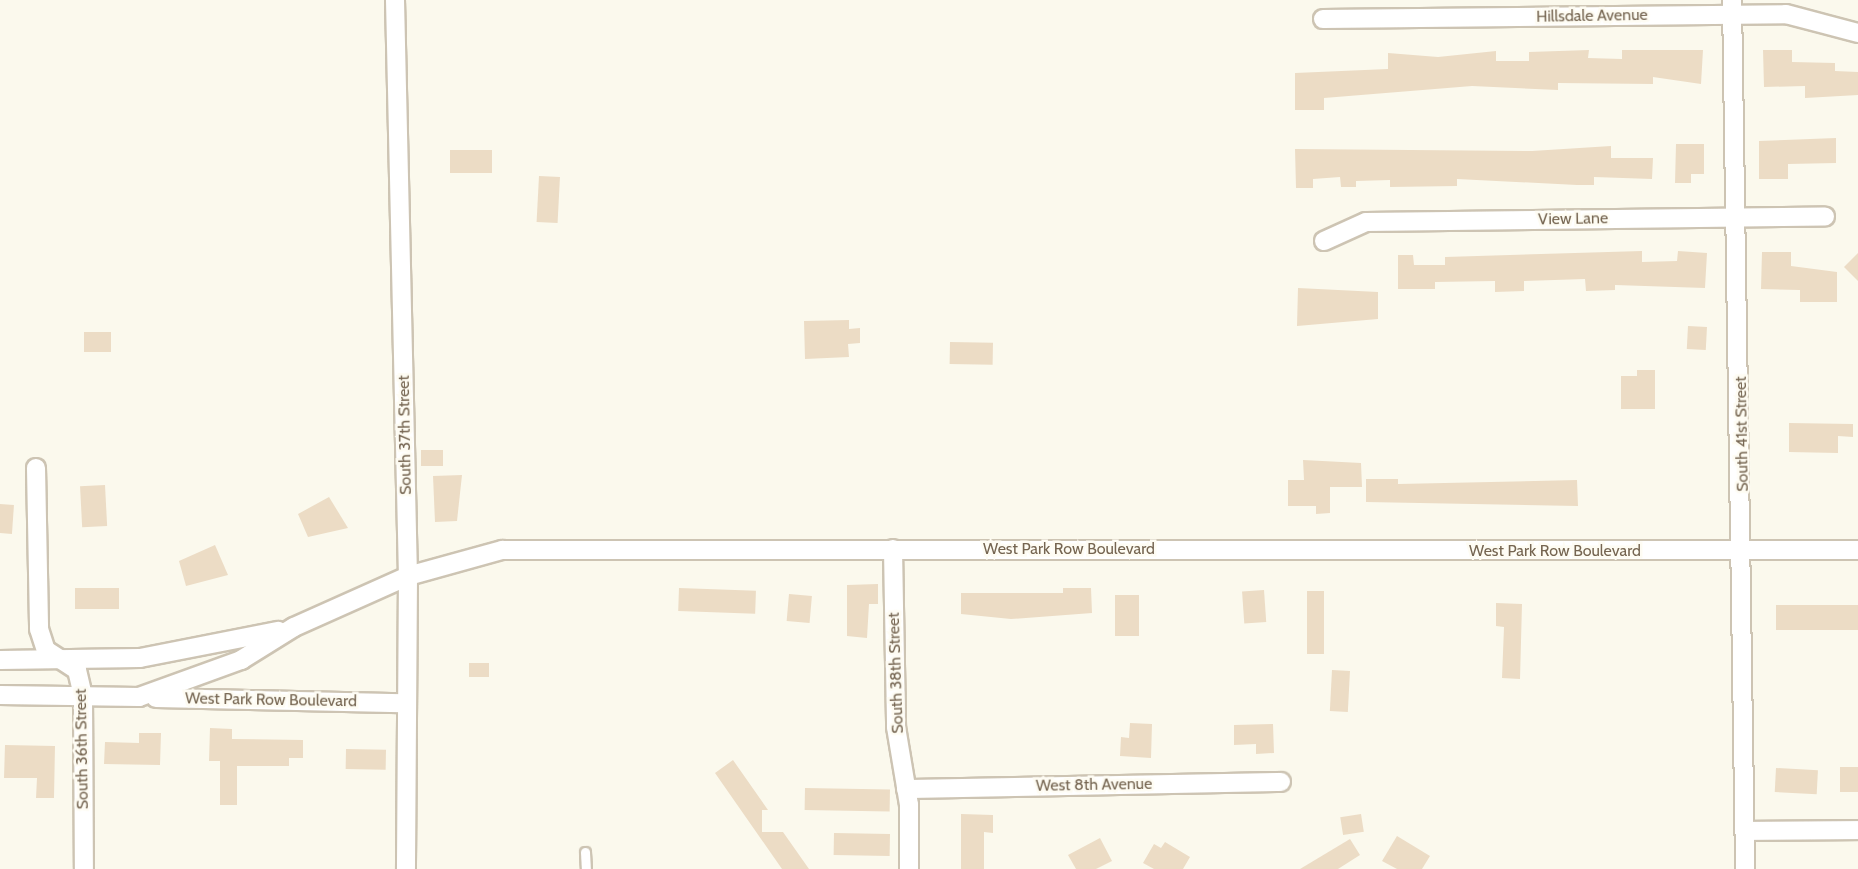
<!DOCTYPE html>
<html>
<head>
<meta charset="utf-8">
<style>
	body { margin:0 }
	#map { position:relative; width:1858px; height:869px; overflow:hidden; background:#fbf9ed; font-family:Cabin,sans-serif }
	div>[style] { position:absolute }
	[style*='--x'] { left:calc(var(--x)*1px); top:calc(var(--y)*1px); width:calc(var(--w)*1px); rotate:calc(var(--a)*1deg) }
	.building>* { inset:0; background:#ecdcc5; transform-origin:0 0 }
	.roads { filter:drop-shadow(2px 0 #cdc4b3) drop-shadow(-2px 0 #cdc4b3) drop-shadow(0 2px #cdc4b3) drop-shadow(0 -2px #cdc4b3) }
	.service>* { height:9px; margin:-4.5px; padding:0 4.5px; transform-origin:4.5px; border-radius:4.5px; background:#fff }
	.minor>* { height:18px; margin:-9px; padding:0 9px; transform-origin:9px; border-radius:9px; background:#fff }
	span { translate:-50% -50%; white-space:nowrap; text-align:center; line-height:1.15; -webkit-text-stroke:5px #fefcf3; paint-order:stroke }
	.street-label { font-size:16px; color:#756551 }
</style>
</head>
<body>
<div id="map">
	<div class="building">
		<i style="clip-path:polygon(1589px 50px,1588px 58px,1622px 59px,1622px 50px,1703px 50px,1701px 84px,1653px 77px,1653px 84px,1558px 83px,1558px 90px,1472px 86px,1324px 98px,1324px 110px,1295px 110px,1295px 73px,1388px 69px,1388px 53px,1438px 57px,1496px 51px,1496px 61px,1529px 61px,1529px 52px)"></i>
		<i style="clip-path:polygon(1763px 50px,1792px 50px,1792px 62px,1835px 63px,1835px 71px,1858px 72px,1858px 95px,1805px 98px,1805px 86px,1764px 87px)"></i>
		<i style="clip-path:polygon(1836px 138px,1836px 163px,1788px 164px,1788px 179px,1759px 179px,1759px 141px)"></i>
		<i style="clip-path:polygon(1676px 144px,1704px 144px,1704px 174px,1691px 174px,1691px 183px,1675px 183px)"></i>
		<i style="clip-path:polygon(1611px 146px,1611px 158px,1653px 158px,1652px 179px,1594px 177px,1594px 185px,1577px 185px,1457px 179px,1457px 186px,1390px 187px,1390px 180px,1356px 181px,1356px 187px,1341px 187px,1340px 177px,1313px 179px,1313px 188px,1296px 188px,1295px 149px,1532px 151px)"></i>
		<i style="left:492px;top:150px;width:23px;height:42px;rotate:90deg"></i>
		<i style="left:539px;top:176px;width:21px;height:46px;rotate:3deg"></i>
		<i style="clip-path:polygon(1642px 251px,1642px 262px,1677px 261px,1678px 251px,1707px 253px,1705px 288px,1615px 285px,1615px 290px,1586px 291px,1585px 279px,1524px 281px,1524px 291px,1495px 292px,1495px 281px,1435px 282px,1435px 289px,1398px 289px,1398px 255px,1413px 255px,1414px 265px,1445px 265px,1445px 257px)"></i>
		<i style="clip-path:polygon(1762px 252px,1791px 252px,1791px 266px,1837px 272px,1837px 302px,1800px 302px,1800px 290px,1761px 289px)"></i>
		<i style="clip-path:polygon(1858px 253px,1858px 281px,1844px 267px)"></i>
		<i style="clip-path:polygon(1298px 288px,1378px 292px,1378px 319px,1297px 326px)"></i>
		<i style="clip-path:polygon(849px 320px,849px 329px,860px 328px,860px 343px,848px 344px,849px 357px,805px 359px,804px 321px)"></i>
		<i style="left:1688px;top:326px;width:19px;height:23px;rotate:3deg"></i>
		<i style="left:84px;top:332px;width:27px;height:20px"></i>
		<i style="left:950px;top:342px;width:43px;height:22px;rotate:1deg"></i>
		<i style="clip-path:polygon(1637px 370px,1655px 370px,1655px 409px,1621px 409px,1621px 376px,1637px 376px)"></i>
		<i style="clip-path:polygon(1789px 423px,1853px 424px,1853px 437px,1838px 436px,1838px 453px,1789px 452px)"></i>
		<i style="left:421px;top:450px;width:22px;height:16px"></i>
		<i style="clip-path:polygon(1303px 460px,1361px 463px,1362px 487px,1330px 487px,1330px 513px,1316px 514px,1316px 506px,1288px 506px,1288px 480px,1304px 480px)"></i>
		<i style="clip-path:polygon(462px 475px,457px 521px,435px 522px,433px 476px)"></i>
		<i style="clip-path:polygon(1366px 479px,1398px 479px,1398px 484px,1577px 480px,1578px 506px,1366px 502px)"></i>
		<i style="left:105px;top:485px;width:41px;height:25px;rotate:87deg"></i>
		<i style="clip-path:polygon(329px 497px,348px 528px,308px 537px,298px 514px)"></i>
		<i style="left:0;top:504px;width:14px;height:29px;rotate:4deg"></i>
		<i style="clip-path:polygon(215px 545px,228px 575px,186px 586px,179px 561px)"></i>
		<i style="clip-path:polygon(878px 584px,878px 604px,869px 604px,867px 638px,847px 636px,847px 585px)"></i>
		<i style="left:119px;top:588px;width:21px;height:44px;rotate:90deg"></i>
		<i style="left:679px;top:588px;width:77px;height:23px;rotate:2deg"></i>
		<i style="clip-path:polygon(1063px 588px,1091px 588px,1092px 613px,1011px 619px,961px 614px,961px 593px,1063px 593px)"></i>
		<i style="left:1264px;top:590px;width:32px;height:22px;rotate:86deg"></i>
		<i style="left:1307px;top:591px;width:17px;height:63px"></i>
		<i style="left:789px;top:594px;width:23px;height:27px;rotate:5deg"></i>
		<i style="left:1115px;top:595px;width:24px;height:41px"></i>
		<i style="clip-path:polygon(1496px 603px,1522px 604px,1520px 679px,1502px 678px,1504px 627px,1496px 626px)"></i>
		<i style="left:1858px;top:605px;width:25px;height:82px;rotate:90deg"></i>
		<i style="left:489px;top:663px;width:14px;height:20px;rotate:90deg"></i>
		<i style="left:1332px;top:670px;width:18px;height:41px;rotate:3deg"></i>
		<i style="clip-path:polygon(1130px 723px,1152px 724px,1151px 758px,1120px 756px,1121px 737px,1129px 738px)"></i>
		<i style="clip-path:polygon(1273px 724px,1274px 753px,1256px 754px,1256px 744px,1234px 745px,1234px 725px)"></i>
		<i style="clip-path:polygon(210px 728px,232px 729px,232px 739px,303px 740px,303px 758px,289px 758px,289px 766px,237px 766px,237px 805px,220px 805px,220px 761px,209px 761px)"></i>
		<i style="clip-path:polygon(139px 733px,161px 733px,160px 765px,104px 764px,105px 742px,139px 743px)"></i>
		<i style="clip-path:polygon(5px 745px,55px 746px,54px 798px,36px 798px,37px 778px,4px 778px)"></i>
		<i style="left:346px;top:749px;width:40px;height:20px;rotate:1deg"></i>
		<i style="clip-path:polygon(733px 760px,768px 810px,762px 810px,762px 832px,783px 832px,809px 869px,782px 869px,715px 773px)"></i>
		<i style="left:1840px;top:767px;width:18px;height:25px"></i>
		<i style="left:1776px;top:768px;width:42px;height:24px;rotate:3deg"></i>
		<i style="left:805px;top:788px;width:85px;height:22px;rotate:1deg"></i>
		<i style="clip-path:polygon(961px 814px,993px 815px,993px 833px,984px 832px,984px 869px,961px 869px)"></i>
		<i style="left:1361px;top:814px;width:18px;height:21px;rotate:81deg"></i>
		<i style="left:834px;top:833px;width:56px;height:22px;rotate:1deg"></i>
		<i style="clip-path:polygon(1397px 836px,1430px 856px,1422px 869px,1397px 869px,1382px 861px)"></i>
		<i style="clip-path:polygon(1100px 838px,1112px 861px,1096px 869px,1076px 869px,1068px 855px)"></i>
		<i style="clip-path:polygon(1350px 839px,1360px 855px,1338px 869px,1300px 869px)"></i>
		<i style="clip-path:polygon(1165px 842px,1190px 857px,1183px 869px,1154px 869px,1143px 863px,1154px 844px,1161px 848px)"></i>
	</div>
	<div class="roads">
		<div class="service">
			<i style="--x:585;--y:852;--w:17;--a:87"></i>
		</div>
		<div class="minor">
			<i style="--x:395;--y:0;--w:576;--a:88.71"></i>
			<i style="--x:408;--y:576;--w:293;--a:90.4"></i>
			<i style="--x:1732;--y:0;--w:869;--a:89.14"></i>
			<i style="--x:1323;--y:19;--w:463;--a:-0.6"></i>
			<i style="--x:1786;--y:14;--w:74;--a:14.8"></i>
			<i style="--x:1324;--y:241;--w:46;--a:-24.3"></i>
			<i style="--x:1366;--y:222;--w:459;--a:-0.7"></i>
			<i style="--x:36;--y:468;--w:161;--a:88.9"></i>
			<i style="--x:39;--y:629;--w:22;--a:72"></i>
			<i style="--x:46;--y:650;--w:37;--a:33"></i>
			<i style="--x:77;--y:670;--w:27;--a:77"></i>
			<i style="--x:83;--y:696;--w:173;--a:89.7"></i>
			<i style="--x:893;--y:549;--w:178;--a:89"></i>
			<i style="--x:896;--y:727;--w:79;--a:80.5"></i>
			<i style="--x:909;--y:805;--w:64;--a:90"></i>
			<i style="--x:0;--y:660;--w:140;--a:-0.8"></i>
			<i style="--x:140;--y:658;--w:141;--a:-11.1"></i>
			<i style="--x:0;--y:695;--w:139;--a:0.8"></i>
			<i style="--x:139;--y:697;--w:109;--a:-19.9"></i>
			<i style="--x:241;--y:660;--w:62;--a:-31.9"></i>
			<i style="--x:294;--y:627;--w:125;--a:-24.1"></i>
			<i style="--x:408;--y:576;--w:98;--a:-15.5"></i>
			<i style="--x:502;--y:550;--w:1356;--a:0"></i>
			<i style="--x:156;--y:698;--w:247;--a:1.2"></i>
			<i style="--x:906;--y:789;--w:375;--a:-1.1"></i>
			<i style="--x:1746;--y:831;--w:112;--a:-0.5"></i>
		</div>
	</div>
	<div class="street-label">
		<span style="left:1592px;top:16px;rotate:-1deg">Hillsdale Avenue</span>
		<span style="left:1573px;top:219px;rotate:-1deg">View Lane</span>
		<span style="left:1742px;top:434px;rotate:-91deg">South 41st Street</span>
		<span style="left:405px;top:435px;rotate:-91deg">South 37th Street</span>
		<span style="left:1069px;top:549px">West Park Row Boulevard</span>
		<span style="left:1555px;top:551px">West Park Row Boulevard</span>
		<span style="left:896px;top:673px;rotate:-92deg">South 38th Street</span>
		<span style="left:271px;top:700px;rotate:1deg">West Park Row Boulevard</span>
		<span style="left:82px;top:749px;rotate:-91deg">South 36th Street</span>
		<span style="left:1094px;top:785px;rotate:-1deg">West 8th Avenue</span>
	</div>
</div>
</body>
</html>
